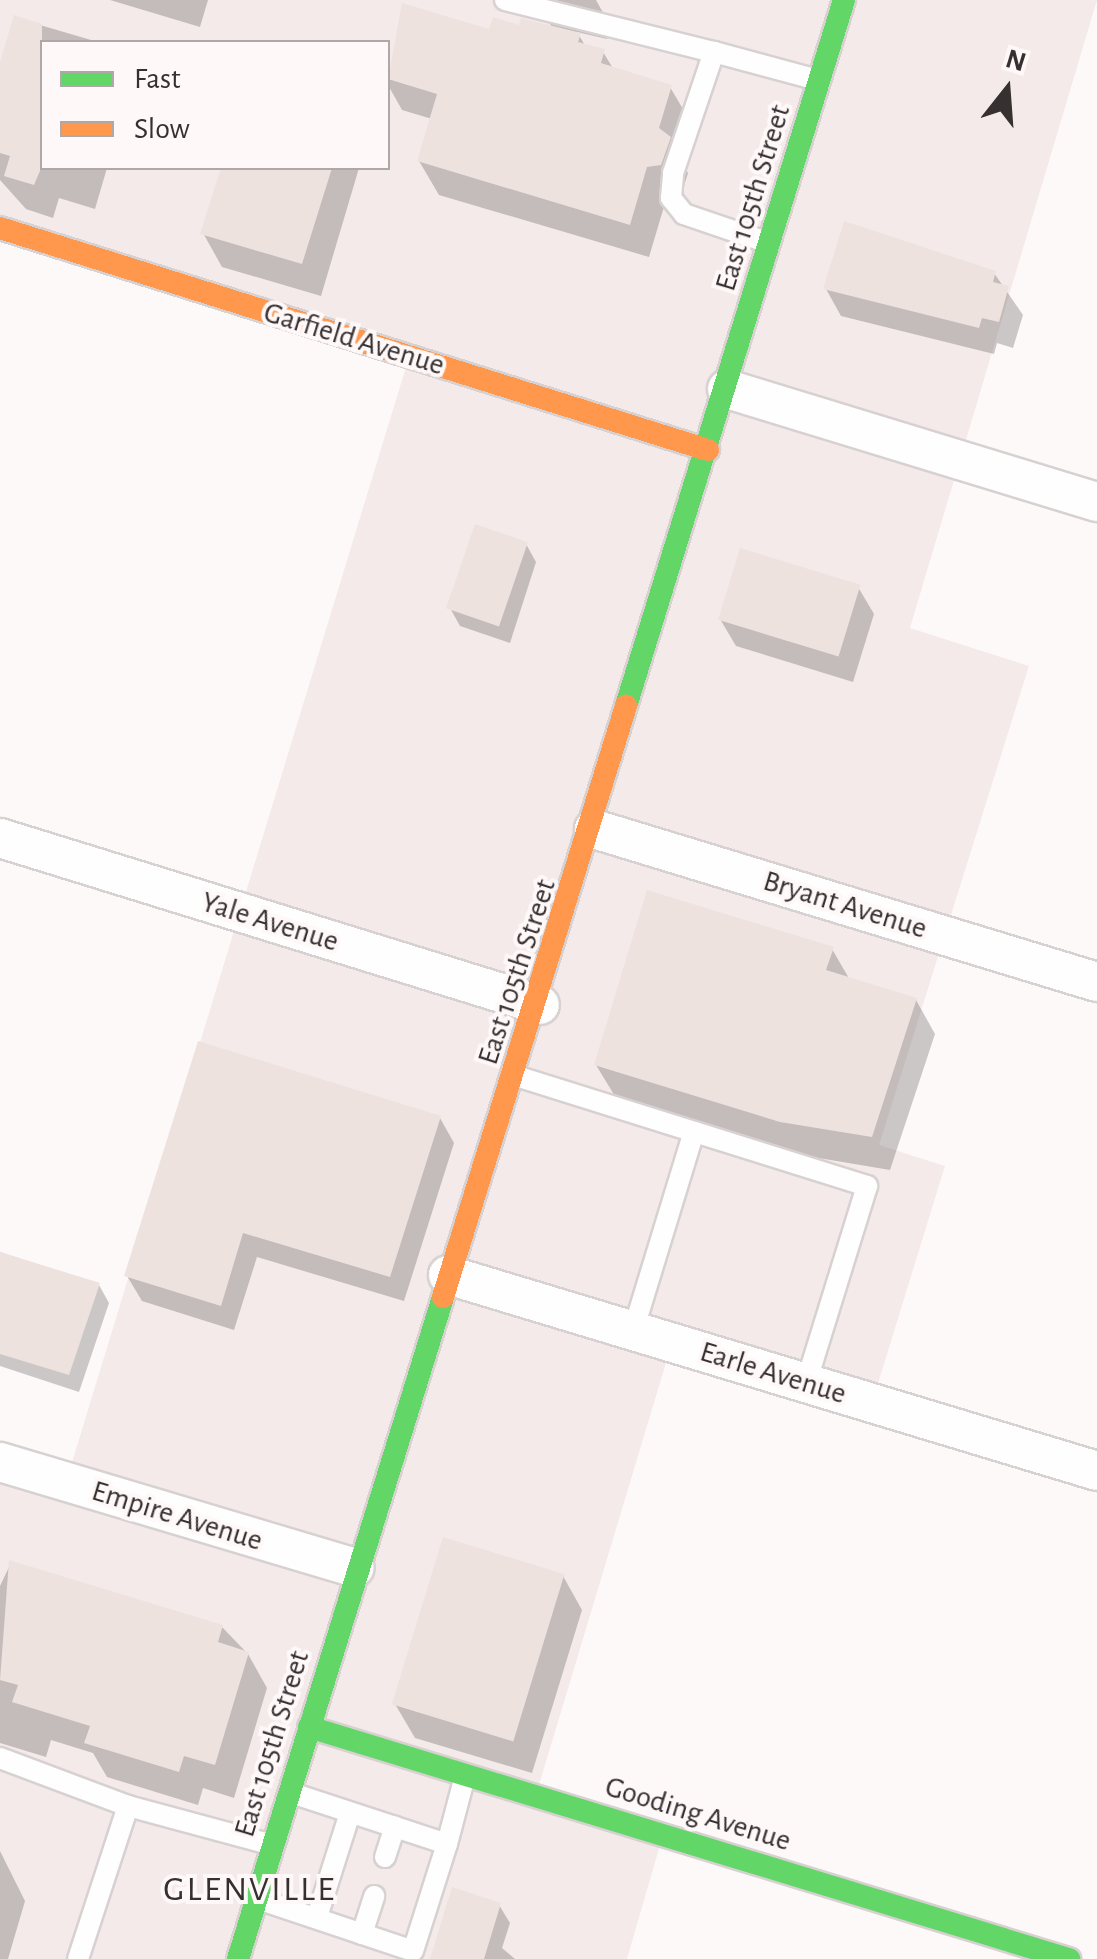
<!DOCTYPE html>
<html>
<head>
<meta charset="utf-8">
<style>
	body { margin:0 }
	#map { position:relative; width:1097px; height:1959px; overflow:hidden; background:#fef9f9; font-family:"Alegreya Sans",sans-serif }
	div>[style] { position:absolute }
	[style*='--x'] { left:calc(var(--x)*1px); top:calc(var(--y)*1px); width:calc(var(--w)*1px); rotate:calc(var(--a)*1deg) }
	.built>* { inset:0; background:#f5eaea }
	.shadow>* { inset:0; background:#0003 }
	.building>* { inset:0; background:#eee2df; transform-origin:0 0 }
	.roads { filter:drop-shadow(2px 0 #d7d1d1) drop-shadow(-2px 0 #d7d1d1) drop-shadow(0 2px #d7d1d1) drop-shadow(0 -2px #d7d1d1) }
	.lane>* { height:20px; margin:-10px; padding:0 10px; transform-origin:10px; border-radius:10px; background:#fffefe }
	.street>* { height:38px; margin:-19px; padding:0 19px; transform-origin:19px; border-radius:19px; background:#fffefe }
	.fast>* { height:22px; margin:-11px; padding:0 11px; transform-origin:11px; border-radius:11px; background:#63d668 }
	.slow>* { height:22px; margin:-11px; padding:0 11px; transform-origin:11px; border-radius:11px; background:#ff974d }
	span { translate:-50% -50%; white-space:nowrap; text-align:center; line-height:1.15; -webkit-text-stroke:8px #fff8f8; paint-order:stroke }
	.street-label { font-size:30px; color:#363030 }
	.quarter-label { font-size:35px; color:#363030; letter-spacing:2.5px }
	.legend { position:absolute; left:40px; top:40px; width:350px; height:130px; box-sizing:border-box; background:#fff8f8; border:2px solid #afa8a8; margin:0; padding:12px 18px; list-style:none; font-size:30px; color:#363030 }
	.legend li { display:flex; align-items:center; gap:20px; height:50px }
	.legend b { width:50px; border:2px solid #afa8a8 }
	.north { position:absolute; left:957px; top:40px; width:100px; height:100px; -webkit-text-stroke:8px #fff8f8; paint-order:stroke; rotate:17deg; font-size:28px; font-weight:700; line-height:40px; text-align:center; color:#363030 }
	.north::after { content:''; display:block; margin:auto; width:35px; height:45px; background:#363030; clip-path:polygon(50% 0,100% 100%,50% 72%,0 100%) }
</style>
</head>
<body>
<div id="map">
	<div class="built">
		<i style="clip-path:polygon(evenodd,0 0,1097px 0,910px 628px,1029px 666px,879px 1145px,945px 1166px,872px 1403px,672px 1343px,536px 1795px,663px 1835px,627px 1959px,0 1959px,0 1462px,66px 1482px,409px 357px,0 228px,0 0,42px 42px,388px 42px,388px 168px,42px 168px,42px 42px)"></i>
	</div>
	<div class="shadow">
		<i style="clip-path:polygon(110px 0,208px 0,200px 27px)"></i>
		<i style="clip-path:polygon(536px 0,596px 0,611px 27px,607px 39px,577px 32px,586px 47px,603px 52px,614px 70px,670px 87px,690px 121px,679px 157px,688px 173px,680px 199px,666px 200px,649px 257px,439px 195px,419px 161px,432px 119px,402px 110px,388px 85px,404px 6px,491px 32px,553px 29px)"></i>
		<i style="clip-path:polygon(16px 18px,98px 42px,42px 42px,42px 168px,107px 168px,95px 209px,59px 198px,53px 218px,26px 209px,0 180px,0 71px)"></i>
		<i style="clip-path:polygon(223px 168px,359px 168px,321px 296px,222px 267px,203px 233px)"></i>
		<i style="clip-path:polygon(994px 273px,1023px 315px,1013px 348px,997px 343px,994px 354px,841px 316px,826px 289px)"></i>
		<i style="clip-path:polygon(526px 544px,536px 562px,510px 643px,460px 626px,450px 608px)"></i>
		<i style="clip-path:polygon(858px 587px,874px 614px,853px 682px,736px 646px,720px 619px)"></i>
		<i style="clip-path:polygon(832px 949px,850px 980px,916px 1000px,935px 1034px,890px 1170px,801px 1155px,616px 1098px,596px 1065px)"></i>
		<i style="clip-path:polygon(440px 1118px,454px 1143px,404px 1301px,257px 1257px,234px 1330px,142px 1301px,127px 1276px)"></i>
		<i style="clip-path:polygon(0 1252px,99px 1285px,109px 1303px,79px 1392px,0 1366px)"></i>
		<i style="clip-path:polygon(11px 1563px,222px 1627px,248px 1654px,267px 1688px,234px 1798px,203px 1788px,198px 1805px,107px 1777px,93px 1753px,51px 1740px,46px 1757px,0 1743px,0 1586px)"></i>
		<i style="clip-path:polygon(563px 1576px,582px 1610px,532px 1773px,415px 1738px,395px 1704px)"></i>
		<i style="clip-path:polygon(0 1851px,25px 1901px,8px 1959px,0 1959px)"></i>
		<i style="clip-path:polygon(499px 1905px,510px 1923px,502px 1948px,515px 1959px,432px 1959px)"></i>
	</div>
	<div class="building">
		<i style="clip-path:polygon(402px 3px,489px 29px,493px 17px,519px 25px,521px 18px,581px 33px,578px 42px,605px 49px,601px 63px,672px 85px,659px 128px,671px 137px,661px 165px,647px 167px,630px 225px,417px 161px,437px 94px,388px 79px)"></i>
		<i style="clip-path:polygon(14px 15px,42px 24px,42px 166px,34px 185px,4px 176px,10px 156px,0 153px,0 62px)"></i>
		<i style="clip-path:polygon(221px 168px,332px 168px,302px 264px,200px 234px)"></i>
		<i style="clip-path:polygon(844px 221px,996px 271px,993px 282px,1009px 286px,999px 322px,982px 318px,979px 328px,823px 289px)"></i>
		<i style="left:475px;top:524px;width:56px;height:89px;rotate:19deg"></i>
		<i style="left:740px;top:548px;width:126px;height:75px;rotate:17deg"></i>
		<i style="clip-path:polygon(647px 890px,834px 947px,826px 970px,917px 998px,872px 1137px,780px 1122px,594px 1065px)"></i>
		<i style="clip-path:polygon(198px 1041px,441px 1116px,390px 1277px,243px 1233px,221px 1306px,124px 1276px)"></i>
		<i style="clip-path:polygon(0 1252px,100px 1283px,69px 1375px,0 1354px)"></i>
		<i style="left:443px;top:1537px;width:127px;height:175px;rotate:17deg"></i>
		<i style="clip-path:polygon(9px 1560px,223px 1625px,218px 1642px,249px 1652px,215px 1765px,184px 1756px,179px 1772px,84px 1743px,90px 1726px,12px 1702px,18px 1685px,0 1680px)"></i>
		<i style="clip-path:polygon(452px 1887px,501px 1903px,484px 1959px,430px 1959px)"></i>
	</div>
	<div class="roads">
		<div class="lane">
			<i style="--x:505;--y:0;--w:215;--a:14"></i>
			<i style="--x:769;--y:243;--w:90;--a:-161.2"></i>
			<i style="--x:684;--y:214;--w:21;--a:-129"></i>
			<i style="--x:671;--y:198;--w:25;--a:-85"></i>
			<i style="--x:673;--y:173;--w:128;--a:-71.3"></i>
			<i style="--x:714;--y:52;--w:108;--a:15.1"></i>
			<i style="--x:516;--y:1076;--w:368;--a:17.4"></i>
			<i style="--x:867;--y:1186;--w:206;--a:107.2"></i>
			<i style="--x:633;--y:1331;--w:208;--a:-73"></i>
			<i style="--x:0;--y:1758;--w:137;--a:20.6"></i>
			<i style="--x:447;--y:1844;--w:70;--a:-75.2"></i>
			<i style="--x:385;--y:1857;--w:32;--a:-72"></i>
			<i style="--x:258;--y:1899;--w:163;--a:18.5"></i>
			<i style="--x:413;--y:1951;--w:112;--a:-72.4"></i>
			<i style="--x:447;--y:1844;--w:166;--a:-161.8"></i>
			<i style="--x:317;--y:1917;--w:109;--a:-72.4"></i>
			<i style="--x:362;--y:1934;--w:40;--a:-72"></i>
			<i style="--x:78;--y:1959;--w:161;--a:-71.9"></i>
			<i style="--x:128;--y:1806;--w:150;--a:15.1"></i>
		</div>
		<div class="street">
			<i style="--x:727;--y:389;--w:387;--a:17"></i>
			<i style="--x:594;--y:829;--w:526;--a:16.92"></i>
			<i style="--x:0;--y:838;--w:565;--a:17.18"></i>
			<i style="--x:448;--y:1275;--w:678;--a:16.8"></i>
			<i style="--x:0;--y:1462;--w:370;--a:16.6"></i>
		</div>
		<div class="fast">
			<i style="--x:626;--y:706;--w:739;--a:-72.84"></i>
			<i style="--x:309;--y:1727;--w:795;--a:16.98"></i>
			<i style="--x:238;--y:1959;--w:693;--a:-72.79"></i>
		</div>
		<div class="slow">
			<i style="--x:0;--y:228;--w:742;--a:17.41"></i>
			<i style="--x:443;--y:1297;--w:619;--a:-72.8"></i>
		</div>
	</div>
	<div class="street-label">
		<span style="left:753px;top:198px;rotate:-73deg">East 105th Street</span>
		<span style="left:354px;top:339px;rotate:17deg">Garfield Avenue</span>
		<span style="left:845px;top:905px;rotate:17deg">Bryant Avenue</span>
		<span style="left:270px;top:922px;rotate:17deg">Yale Avenue</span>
		<span style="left:517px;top:972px;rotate:-72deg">East 105th Street</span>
		<span style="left:773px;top:1373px;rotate:17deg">Earle Avenue</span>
		<span style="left:177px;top:1516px;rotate:17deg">Empire Avenue</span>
		<span style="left:272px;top:1744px;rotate:-73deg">East 105th Street</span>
		<span style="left:698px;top:1814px;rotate:17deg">Gooding Avenue</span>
	</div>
	<div class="quarter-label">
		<span style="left:250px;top:1890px">GLENVILLE</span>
	</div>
	<ul class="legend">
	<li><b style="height:12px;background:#63d668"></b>Fast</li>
	<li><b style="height:12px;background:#ff974d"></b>Slow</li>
	</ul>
	<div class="north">N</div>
</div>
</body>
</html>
